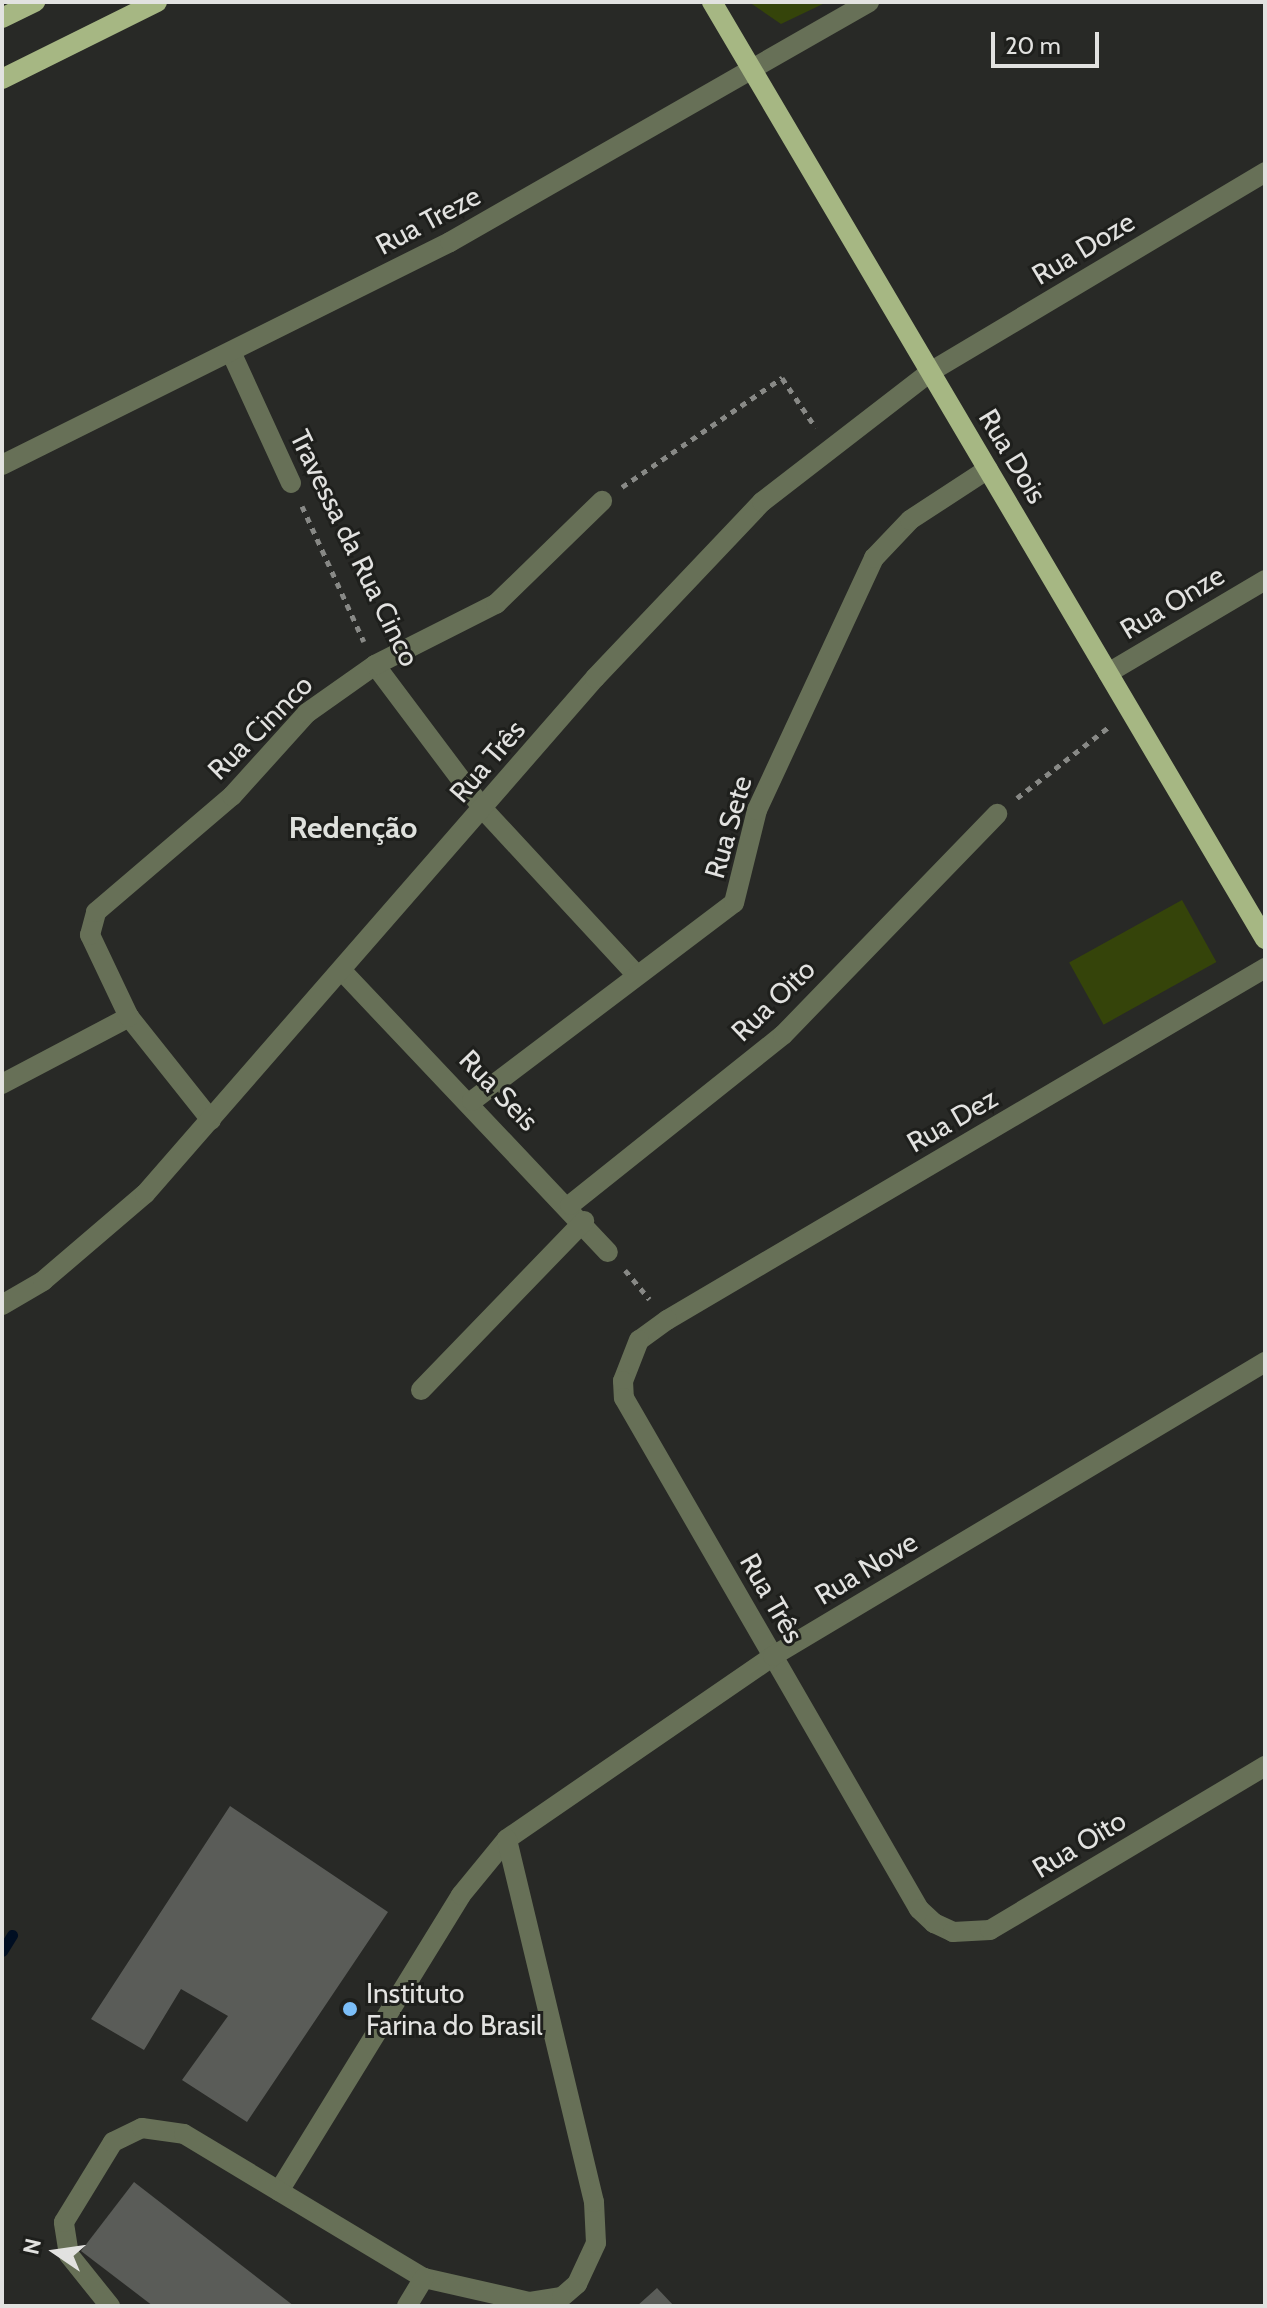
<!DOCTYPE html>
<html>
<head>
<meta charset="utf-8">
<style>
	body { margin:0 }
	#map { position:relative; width:1267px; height:2308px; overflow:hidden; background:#282926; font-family:Cabin,sans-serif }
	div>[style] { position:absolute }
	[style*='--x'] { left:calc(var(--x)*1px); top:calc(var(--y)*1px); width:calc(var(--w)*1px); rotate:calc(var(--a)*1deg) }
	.green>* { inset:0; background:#35440a; transform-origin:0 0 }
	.stream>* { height:11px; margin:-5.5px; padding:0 5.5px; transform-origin:5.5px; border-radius:5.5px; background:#000e22 }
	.building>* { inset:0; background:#5a5c58 }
	.path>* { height:5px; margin-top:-2.5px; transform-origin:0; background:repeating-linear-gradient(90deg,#888986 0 6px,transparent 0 12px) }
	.minor>* { height:20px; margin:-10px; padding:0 10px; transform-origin:10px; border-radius:10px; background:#677057 }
	.major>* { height:20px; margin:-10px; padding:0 10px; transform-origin:10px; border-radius:10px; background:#a6b783 }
	.dots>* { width:22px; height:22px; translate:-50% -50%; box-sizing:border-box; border:4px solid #1e1f1c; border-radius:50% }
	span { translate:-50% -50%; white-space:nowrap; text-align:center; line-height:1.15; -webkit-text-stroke:6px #1e1f1c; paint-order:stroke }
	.street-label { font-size:28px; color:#e2e2e0 }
	.poi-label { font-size:28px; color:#e2e2e0 }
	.left { translate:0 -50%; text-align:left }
	.neighbourhood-label { font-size:30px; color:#dfe1dd; font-weight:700 }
	.frame { position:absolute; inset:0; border:4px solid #e2e2e0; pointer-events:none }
	.north { position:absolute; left:16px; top:2212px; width:80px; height:80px; -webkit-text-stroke:6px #1e1f1c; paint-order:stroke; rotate:283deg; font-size:22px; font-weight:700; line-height:32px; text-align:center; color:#e2e2e0 }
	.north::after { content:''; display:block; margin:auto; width:28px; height:36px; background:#e2e2e0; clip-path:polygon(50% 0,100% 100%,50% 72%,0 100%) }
	.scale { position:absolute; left:991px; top:32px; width:108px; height:36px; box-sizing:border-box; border:4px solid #e2e2e0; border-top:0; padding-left:10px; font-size:24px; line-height:28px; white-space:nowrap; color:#e2e2e0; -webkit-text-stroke:6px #1e1f1c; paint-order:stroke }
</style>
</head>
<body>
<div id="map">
	<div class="green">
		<i style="clip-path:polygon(749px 2px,827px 2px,781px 24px)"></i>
		<i style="left:1182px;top:900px;width:71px;height:129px;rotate:61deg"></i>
	</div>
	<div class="stream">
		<i style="--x:2;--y:1951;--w:19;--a:-58"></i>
	</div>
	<div class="building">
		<i style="clip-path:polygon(230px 1806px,388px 1912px,247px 2122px,182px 2080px,228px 2016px,181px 1989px,144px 2050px,91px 2019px)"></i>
		<i style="clip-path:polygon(134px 2182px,294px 2306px,153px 2306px,81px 2251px)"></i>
		<i style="clip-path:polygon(657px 2288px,674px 2306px,637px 2306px)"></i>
	</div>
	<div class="path">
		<i style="--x:622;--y:487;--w:194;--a:-34.3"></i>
		<i style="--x:782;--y:378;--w:60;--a:55.8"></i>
		<i style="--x:302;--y:506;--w:149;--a:65.5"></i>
		<i style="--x:1017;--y:798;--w:118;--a:-37.7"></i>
		<i style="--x:625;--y:1270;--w:38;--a:50"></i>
	</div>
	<div class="minor">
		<i style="--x:231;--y:352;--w:144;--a:65.4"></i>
		<i style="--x:2;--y:465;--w:500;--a:-26.46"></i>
		<i style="--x:450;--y:242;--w:483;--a:-29.8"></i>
		<i style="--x:375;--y:665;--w:180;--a:53.1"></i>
		<i style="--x:483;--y:809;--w:225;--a:47.2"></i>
		<i style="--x:1108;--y:673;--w:182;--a:-30.6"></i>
		<i style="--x:1265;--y:968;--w:694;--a:149.52"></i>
		<i style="--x:667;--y:1320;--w:34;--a:144"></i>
		<i style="--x:639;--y:1340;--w:44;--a:111.3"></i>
		<i style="--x:623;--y:1381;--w:17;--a:87"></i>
		<i style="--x:624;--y:1398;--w:298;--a:60"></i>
		<i style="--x:773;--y:1656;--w:292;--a:60"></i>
		<i style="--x:919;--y:1909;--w:21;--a:43"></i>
		<i style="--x:934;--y:1923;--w:21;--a:25"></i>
		<i style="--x:953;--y:1932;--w:37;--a:-3"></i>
		<i style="--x:990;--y:1930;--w:320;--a:-30.8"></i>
		<i style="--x:344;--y:973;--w:384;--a:46.6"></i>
		<i style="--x:2;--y:1084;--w:144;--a:-27.8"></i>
		<i style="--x:472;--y:1101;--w:328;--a:-37.1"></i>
		<i style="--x:734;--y:903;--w:96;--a:-76.1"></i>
		<i style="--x:757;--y:810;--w:278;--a:-65.1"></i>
		<i style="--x:874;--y:558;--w:52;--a:-46.5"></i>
		<i style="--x:910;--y:520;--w:93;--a:-33.2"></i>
		<i style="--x:211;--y:1120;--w:132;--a:-128.5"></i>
		<i style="--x:129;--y:1017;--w:91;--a:-115.4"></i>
		<i style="--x:90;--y:935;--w:24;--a:-75"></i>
		<i style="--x:96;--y:912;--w:179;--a:-40.5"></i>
		<i style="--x:232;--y:796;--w:112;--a:-47.9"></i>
		<i style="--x:307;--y:713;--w:83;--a:-35.2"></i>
		<i style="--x:375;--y:665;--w:136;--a:-26.8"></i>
		<i style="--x:496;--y:604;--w:148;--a:-44.2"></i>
		<i style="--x:570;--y:1205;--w:273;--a:-38.6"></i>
		<i style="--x:783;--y:1035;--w:308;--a:-45.9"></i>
		<i style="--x:2;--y:1305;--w:48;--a:-30.3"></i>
		<i style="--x:43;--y:1281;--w:134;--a:-40.5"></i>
		<i style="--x:145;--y:1194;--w:685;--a:-48.91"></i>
		<i style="--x:595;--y:678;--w:243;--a:-46.5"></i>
		<i style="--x:762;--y:502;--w:212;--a:-37.7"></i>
		<i style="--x:930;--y:372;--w:390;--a:-30.8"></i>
		<i style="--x:421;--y:1390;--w:235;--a:-46"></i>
		<i style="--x:279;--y:2191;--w:347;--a:-58.4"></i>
		<i style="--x:461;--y:1895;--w:72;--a:-50.6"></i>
		<i style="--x:507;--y:1839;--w:323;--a:-34.5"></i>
		<i style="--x:773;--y:1656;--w:573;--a:-30.86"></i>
		<i style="--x:110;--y:2306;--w:65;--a:-128.8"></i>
		<i style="--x:69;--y:2255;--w:33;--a:-99"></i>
		<i style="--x:64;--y:2222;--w:94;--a:-58.5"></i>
		<i style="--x:113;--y:2142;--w:32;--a:-26"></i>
		<i style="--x:142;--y:2128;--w:42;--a:8.1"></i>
		<i style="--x:184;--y:2134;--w:280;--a:31"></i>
		<i style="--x:424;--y:2278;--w:109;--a:12.8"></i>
		<i style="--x:530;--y:2302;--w:32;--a:-9"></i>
		<i style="--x:562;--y:2297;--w:20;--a:-41"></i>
		<i style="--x:577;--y:2284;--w:45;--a:-65.1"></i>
		<i style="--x:596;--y:2243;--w:41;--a:-92.8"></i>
		<i style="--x:594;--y:2202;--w:373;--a:-103.5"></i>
		<i style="--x:407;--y:2306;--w:33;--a:-59"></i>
	</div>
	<div class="major">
		<i style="--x:712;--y:2;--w:1088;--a:59.45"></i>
		<i style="--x:2;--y:18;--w:37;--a:-26"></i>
		<i style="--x:2;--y:79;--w:173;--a:-26.4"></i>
	</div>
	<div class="dots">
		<i style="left:350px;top:2009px;background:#7bbef8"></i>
	</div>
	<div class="street-label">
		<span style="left:428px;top:220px;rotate:-28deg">Rua Treze</span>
		<span style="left:1083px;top:248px;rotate:-31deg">Rua Doze</span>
		<span style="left:1013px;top:456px;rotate:59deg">Rua Dois</span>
		<span style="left:355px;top:548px;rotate:64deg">Travessa da Rua Cinco</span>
		<span style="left:1172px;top:602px;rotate:-31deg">Rua Onze</span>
		<span style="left:260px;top:727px;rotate:-45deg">Rua Cinnco</span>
		<span style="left:487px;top:761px;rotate:-49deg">Rua Três</span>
		<span style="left:728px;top:827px;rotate:-74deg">Rua Sete</span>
		<span style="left:773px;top:1000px;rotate:-44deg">Rua Oito</span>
		<span style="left:499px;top:1090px;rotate:46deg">Rua Seis</span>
		<span style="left:952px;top:1120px;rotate:-30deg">Rua Dez</span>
		<span style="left:866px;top:1568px;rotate:-31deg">Rua Nove</span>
		<span style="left:772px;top:1598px;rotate:60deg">Rua Três</span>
		<span style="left:1079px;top:1844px;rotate:-31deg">Rua Oito</span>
	</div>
	<div class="poi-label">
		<span class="left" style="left:366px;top:2009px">Instituto<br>Farina do Brasil</span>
	</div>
	<div class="neighbourhood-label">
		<span style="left:353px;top:828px">Redenção</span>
	</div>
	<div class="frame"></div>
	<div class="north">N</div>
	<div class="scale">20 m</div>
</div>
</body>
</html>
